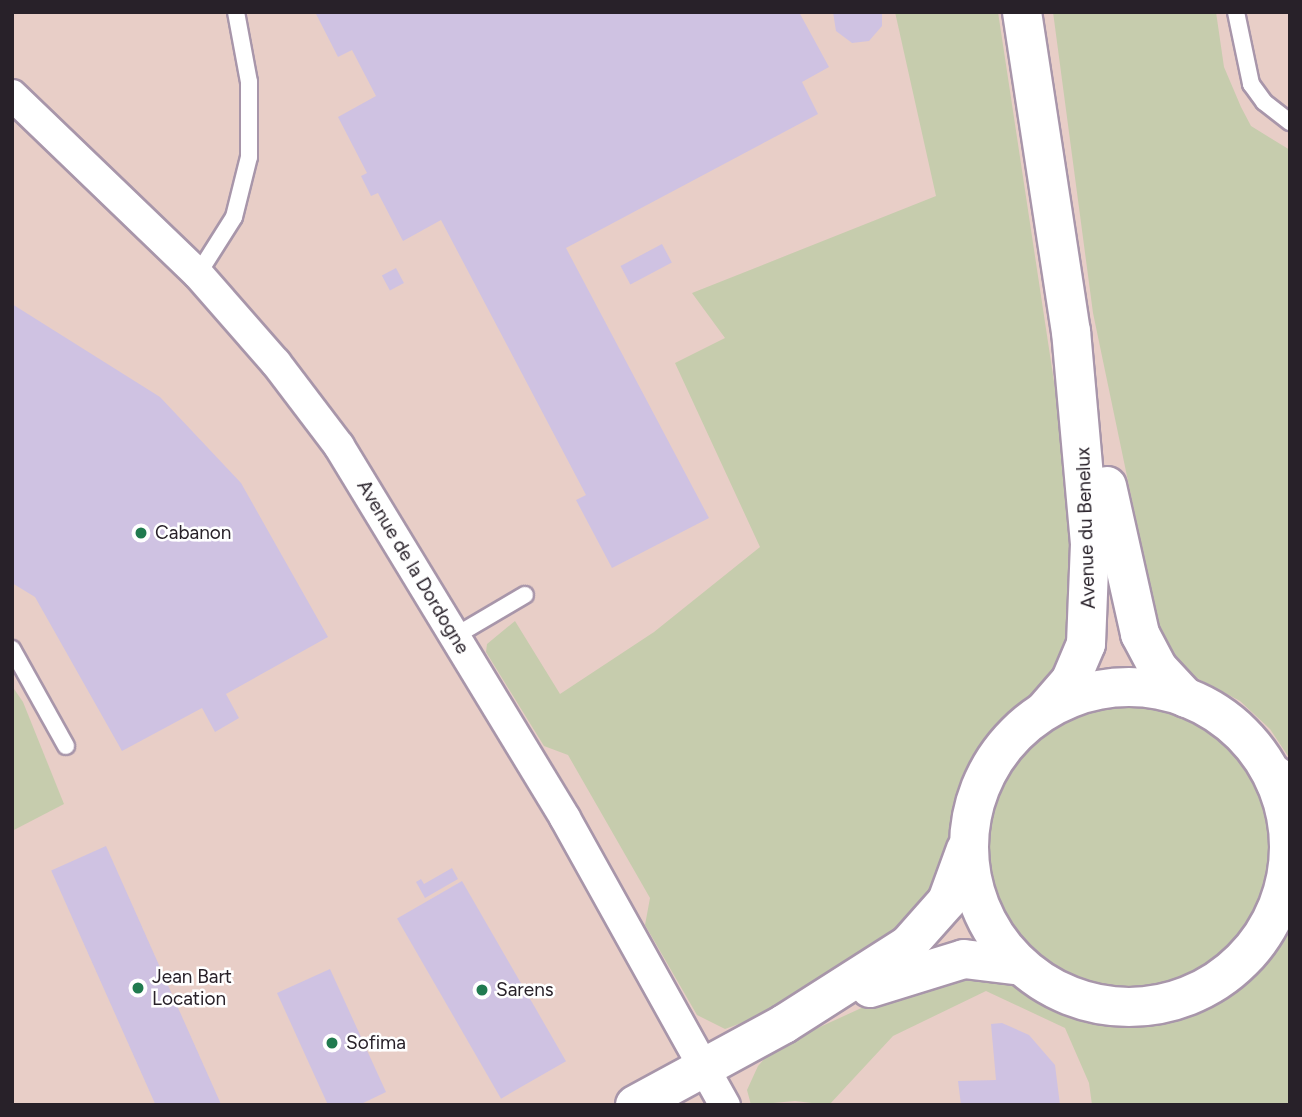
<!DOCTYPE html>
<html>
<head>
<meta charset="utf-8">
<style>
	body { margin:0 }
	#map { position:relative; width:1302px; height:1117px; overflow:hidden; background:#ead7ec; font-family:Figtree,sans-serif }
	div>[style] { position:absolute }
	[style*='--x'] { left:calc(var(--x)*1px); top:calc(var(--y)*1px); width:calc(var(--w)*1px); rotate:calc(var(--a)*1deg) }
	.industrial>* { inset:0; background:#e8cec7; transform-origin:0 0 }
	.green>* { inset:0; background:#c6ccad }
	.round { border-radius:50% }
	.building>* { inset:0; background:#cfc2e2; transform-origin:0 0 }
	.roads { filter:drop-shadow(2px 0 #a896aa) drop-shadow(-2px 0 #a896aa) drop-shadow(0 2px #a896aa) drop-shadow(0 -2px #a896aa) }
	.lane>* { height:16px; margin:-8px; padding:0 8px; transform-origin:8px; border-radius:8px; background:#fff }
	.street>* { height:30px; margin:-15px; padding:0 15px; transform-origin:15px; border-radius:15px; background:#fff }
	.secondary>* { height:38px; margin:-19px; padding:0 19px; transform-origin:19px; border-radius:19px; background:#fff }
	.secondary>.ring { margin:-19px; padding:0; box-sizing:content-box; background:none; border:38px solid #fff; border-radius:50% }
	.dots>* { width:19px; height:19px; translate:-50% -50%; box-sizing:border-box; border:4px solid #fff; border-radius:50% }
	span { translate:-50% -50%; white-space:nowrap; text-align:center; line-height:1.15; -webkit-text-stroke:5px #fff; paint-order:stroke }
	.street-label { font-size:19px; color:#282129 }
	.poi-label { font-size:19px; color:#282129 }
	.left { translate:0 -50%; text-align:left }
	.frame { position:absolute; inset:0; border:14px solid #282129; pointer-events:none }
</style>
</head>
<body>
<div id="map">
	<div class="industrial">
		<i style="left:12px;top:12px;width:1278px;height:1093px"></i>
	</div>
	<div class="green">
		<i style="clip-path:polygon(895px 12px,998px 12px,1073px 507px,1071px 648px,1043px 688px,970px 767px,950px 846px,927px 911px,769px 1013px,725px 1029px,697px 1015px,645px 925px,650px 898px,568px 755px,544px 746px,486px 652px,487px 644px,515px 621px,560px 694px,654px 632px,760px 547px,675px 363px,725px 338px,692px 293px,936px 196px)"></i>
		<i style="clip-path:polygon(1053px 12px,1216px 12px,1224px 67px,1241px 107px,1251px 126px,1290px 150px,1290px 759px,1270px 729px,1240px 701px,1191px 675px,1163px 649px,1093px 313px)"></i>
		<i style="clip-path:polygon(12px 686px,23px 702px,64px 804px,12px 831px)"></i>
		<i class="round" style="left:986px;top:703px;width:284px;height:284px"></i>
		<i style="clip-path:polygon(1290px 918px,1290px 1105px,1092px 1105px,1089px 1083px,1065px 1028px,986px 991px,893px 1036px,829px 1105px,795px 1101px,751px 1105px,747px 1090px,758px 1066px,774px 1048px,951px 967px,1012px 975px,1045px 998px,1086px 1015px,1134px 1020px,1189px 1013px,1227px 993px,1257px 967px)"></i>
	</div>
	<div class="building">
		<i style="clip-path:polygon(315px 12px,799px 12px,829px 67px,802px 82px,818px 114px,566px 248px,709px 518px,612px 568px,576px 500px,586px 495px,441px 220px,403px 241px,378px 193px,371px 196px,361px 176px,367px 173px,338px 117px,376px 96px,352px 50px,338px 57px)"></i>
		<i style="clip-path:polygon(833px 12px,882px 12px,882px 26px,869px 41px,852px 43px,836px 31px)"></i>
		<i style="left:662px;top:244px;width:21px;height:47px;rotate:62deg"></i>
		<i style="left:396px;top:268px;width:17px;height:16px;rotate:62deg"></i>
		<i style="clip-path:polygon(12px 304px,160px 397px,241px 483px,328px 637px,226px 694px,239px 718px,215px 732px,202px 708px,122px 751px,35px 597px,12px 583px)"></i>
		<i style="left:106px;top:846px;width:285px;height:60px;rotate:66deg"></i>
		<i style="clip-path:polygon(452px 868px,458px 879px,425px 898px,416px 882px,421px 879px,424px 884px)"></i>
		<i style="left:462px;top:881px;width:208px;height:75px;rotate:60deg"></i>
		<i style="clip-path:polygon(330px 969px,386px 1092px,359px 1105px,328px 1105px,277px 993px)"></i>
		<i style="clip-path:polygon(1002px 1023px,1029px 1035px,1055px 1065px,1060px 1105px,961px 1105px,958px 1081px,996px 1080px,991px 1024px)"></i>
	</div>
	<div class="roads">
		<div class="lane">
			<i style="--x:1236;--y:12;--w:74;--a:78.2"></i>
			<i style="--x:1251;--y:84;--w:22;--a:54"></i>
			<i style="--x:1264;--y:102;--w:33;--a:38"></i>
			<i style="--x:198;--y:274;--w:67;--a:-57.7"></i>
			<i style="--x:234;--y:217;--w:62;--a:-76"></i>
			<i style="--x:249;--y:157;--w:75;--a:-90"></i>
			<i style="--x:249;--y:82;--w:71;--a:-100.5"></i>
			<i style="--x:455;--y:636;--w:81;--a:-30.4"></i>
			<i style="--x:12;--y:649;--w:111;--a:60.9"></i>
		</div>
		<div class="street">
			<i style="--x:12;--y:95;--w:258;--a:43.9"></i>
			<i style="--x:198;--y:274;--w:118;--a:48.8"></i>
			<i style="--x:276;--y:363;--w:104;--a:52.8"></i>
			<i style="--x:339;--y:446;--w:435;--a:58.7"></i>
			<i style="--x:565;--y:818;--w:329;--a:60.9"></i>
			<i style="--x:1266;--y:764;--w:29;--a:35"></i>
			<i style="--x:1281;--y:899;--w:13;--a:-48"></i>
		</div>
		<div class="secondary">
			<i style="--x:1022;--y:12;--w:323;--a:81.3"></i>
			<i style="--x:1071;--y:331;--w:214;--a:84.9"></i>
			<i style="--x:1090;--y:544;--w:100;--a:92.3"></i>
			<i style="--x:1086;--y:644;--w:39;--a:113"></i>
			<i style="--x:1071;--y:680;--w:40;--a:131"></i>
			<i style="--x:1107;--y:486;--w:152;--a:77.4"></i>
			<i style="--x:1140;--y:634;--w:38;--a:62"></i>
			<i style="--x:1158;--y:668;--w:41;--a:47"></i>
			<i class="ring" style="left:969px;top:687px;width:282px;height:282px"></i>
			<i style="--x:870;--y:988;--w:98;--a:-17.1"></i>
			<i style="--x:964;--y:959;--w:58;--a:6.9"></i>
			<i style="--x:635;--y:1105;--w:170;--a:-28.5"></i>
			<i style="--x:784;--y:1024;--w:147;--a:-32.5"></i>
			<i style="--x:908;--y:945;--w:59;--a:-48.4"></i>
			<i style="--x:947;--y:901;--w:55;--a:-69.9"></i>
		</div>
	</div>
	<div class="dots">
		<i style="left:141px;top:533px;background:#207a4f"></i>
		<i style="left:138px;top:988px;background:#207a4f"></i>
		<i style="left:482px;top:990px;background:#207a4f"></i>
		<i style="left:332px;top:1043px;background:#207a4f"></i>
	</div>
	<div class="street-label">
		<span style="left:1086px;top:528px;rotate:-92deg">Avenue du Benelux</span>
		<span style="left:413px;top:567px;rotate:59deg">Avenue de la Dordogne</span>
	</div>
	<div class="poi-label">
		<span class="left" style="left:155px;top:533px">Cabanon</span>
		<span class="left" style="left:152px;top:988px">Jean Bart<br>Location</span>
		<span class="left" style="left:496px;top:990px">Sarens</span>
		<span class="left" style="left:346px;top:1043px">Sofima</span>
	</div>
	<div class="frame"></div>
</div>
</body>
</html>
